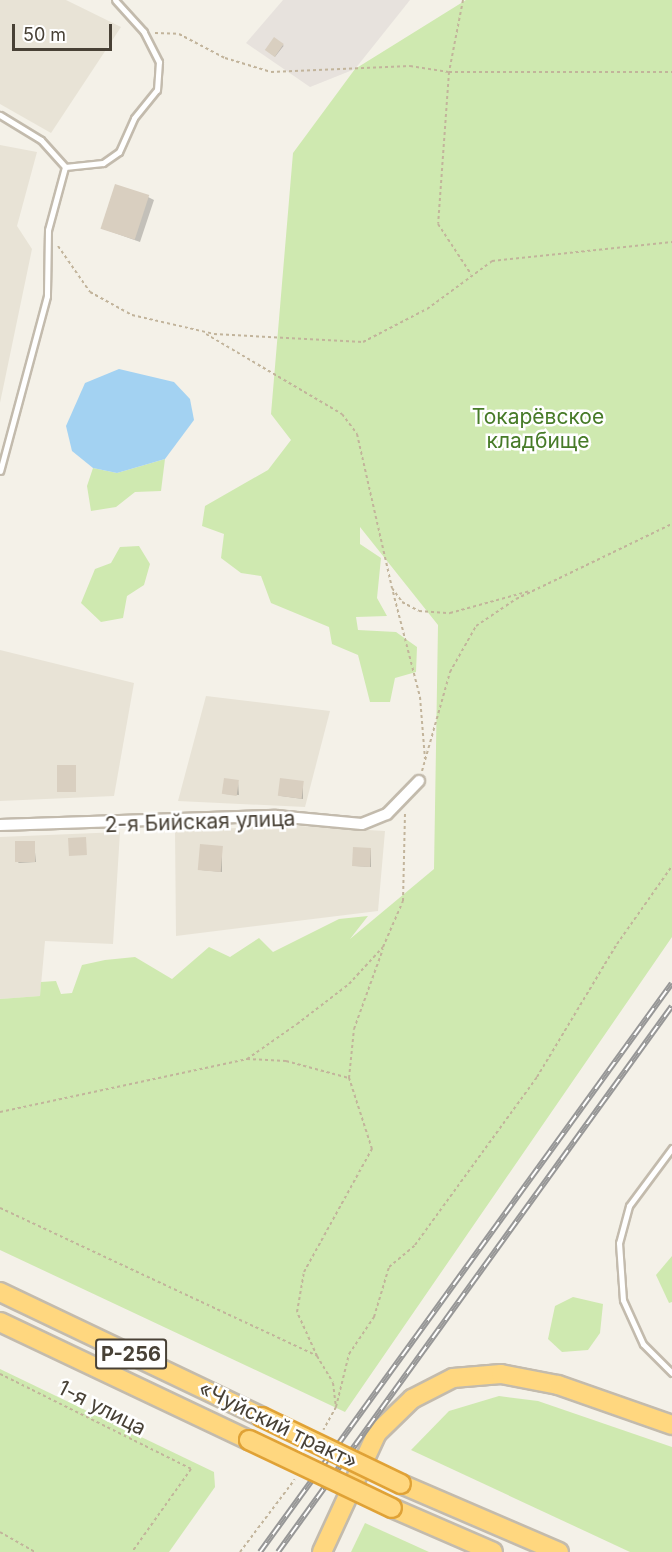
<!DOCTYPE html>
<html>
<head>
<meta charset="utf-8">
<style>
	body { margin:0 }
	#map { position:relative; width:672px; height:1552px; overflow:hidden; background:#f4f1e8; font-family:Inter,sans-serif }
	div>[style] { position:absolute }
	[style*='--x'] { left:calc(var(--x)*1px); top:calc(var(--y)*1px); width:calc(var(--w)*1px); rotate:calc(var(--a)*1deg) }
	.residential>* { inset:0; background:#e8e3d6 }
	.industrial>* { inset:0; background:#e7e2dd }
	.green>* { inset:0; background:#cfe9b0 }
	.water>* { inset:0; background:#a3d2f2 }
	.shadow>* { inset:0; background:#0003; transform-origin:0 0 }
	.building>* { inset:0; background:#d9cfc0; transform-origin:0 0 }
	.path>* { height:2px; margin-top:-1px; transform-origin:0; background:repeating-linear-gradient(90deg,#c2b49b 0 3px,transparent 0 6px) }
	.roads { filter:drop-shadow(2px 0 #c3bbad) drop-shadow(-2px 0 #c3bbad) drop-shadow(0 2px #c3bbad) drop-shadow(0 -2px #c3bbad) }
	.service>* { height:5px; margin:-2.5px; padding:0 2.5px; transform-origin:2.5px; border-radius:2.5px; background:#fff }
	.minor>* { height:10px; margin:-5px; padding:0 5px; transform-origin:5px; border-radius:5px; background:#fff }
	.trunk>* { height:18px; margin:-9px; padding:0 9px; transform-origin:9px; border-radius:9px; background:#ffd77f }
	.rail>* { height:6px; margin-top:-3px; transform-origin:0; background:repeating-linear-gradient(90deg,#fff 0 11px,#979797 0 22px); box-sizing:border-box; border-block:2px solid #979797 }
	.bridges { filter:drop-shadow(2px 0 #e0a236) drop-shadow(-2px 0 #e0a236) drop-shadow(0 2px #e0a236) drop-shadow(0 -2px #e0a236) }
	.trunk-bridge>* { height:18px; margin:-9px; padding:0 9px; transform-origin:9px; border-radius:9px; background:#ffd77f }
	span { translate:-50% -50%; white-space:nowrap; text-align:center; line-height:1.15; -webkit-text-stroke:5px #fff; paint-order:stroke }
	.shield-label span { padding:2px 4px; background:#fff; border:2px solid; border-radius:4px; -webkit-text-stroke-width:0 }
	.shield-label { font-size:20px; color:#484136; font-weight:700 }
	.park-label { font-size:21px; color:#477b28 }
	.street-label { font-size:21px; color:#484136 }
	.scale { position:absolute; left:12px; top:24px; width:100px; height:27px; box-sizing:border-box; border:3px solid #484136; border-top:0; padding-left:8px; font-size:18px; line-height:21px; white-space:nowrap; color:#484136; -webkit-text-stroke:4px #fff; paint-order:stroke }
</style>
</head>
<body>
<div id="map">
	<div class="residential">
		<i style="clip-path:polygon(0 0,66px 0,121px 27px,51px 133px,0 104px)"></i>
		<i style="clip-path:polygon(0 145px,37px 152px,17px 226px,32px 249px,0 403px)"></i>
		<i style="clip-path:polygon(0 650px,134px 683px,114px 796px,0 801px)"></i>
		<i style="clip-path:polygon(206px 696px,330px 711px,305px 807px,178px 801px)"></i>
		<i style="clip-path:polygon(282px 825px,385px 831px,378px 911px,176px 936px,175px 832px)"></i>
		<i style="clip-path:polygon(120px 832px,113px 944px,45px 941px,40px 996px,0 999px,0 837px)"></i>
	</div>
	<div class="industrial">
		<i style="clip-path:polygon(283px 0,410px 0,355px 69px,310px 87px,246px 43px)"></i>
	</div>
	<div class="green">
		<i style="clip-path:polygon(466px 0,672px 0,672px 937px,345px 1412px,0 1250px,0 999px,40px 996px,41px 982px,56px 981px,61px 994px,72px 993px,82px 965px,105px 960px,135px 957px,172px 979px,209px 947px,230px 957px,259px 938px,273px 952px,339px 919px,368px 916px,350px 939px,434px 869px,438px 625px,360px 527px,360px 544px,381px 558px,377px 598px,387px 616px,356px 617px,358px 630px,396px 632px,417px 647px,416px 672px,395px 678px,390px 702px,370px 702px,358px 655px,332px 644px,329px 627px,271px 603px,261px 576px,241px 573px,221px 558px,224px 534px,202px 526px,205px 506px,268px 470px,291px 440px,271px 414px,293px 153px,355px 69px)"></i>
		<i style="clip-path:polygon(165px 459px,161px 491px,135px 492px,116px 507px,91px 511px,87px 486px,93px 468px,117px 473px)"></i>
		<i style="clip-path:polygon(139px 546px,150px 564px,144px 585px,127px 596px,123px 618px,101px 622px,81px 603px,95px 569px,111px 563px,120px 547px)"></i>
		<i style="clip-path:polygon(672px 1256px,672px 1302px,669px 1303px,656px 1275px)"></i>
		<i style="clip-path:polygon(573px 1297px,603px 1304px,600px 1333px,588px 1350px,562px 1352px,548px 1339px,555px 1306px)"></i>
		<i style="clip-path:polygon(0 1369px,214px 1472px,215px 1487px,169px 1552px,0 1552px)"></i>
		<i style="clip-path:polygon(499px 1396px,538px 1401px,672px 1447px,672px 1552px,630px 1552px,411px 1450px,449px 1411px)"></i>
		<i style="clip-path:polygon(365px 1523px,429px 1552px,351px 1552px)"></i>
	</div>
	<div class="water">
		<i style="clip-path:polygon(119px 369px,174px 382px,190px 399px,194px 420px,165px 459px,117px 473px,93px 468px,72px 451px,66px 426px,85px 383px)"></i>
	</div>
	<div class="shadow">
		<i style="left:275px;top:39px;width:11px;height:14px;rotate:38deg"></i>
		<i style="clip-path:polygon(148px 197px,154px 200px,140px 242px,101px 228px)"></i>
		<i style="clip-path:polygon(75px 767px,76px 792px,59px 792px)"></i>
		<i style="clip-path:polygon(238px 781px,239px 795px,225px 794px)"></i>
		<i style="clip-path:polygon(303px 783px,303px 799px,281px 796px)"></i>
		<i style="clip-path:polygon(34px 843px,36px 862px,18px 863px)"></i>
		<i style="clip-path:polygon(222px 847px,222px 872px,201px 870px)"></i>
		<i style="clip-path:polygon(371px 849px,371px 867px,355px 866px)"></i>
	</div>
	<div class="building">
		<i style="left:274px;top:37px;width:12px;height:16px;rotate:35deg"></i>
		<i style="left:115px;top:184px;width:36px;height:47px;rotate:18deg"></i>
		<i style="left:57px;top:765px;width:19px;height:27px"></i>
		<i style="left:224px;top:778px;width:15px;height:16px;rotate:8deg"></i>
		<i style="left:280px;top:778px;width:24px;height:18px;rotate:7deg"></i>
		<i style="left:86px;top:837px;width:18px;height:18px;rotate:87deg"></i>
		<i style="left:35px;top:841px;width:21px;height:20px;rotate:90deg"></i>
		<i style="left:200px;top:844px;width:23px;height:26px;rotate:5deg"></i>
		<i style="left:353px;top:847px;width:18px;height:19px;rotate:3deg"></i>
	</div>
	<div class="path">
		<i style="--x:463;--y:0;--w:73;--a:101"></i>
		<i style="--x:449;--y:72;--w:152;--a:94.1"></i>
		<i style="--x:438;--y:224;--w:60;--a:56.6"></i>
		<i style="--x:155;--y:33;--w:24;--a:2"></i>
		<i style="--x:179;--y:34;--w:52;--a:27.6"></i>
		<i style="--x:225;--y:58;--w:48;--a:16.9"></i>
		<i style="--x:271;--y:72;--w:139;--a:-2.5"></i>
		<i style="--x:410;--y:66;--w:39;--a:9"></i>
		<i style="--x:449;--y:72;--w:223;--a:0"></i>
		<i style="--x:58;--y:246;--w:56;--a:55.2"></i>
		<i style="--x:90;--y:292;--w:48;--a:28.7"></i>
		<i style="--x:132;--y:315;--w:84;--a:13"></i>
		<i style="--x:214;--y:334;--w:149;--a:3.1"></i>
		<i style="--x:363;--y:342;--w:72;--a:-27.3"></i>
		<i style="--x:427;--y:309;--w:81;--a:-36.4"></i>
		<i style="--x:492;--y:261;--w:181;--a:-6"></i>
		<i style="--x:206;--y:334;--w:158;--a:30.5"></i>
		<i style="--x:342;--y:414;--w:25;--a:53"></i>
		<i style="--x:357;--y:434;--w:158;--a:77.2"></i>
		<i style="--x:392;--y:588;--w:17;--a:54"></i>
		<i style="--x:402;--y:602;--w:19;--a:28"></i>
		<i style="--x:419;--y:611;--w:31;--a:4"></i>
		<i style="--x:450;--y:613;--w:83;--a:-15.4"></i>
		<i style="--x:393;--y:592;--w:108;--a:75.6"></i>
		<i style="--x:420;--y:697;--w:62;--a:85.4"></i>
		<i style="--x:422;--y:771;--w:103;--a:-74.2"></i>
		<i style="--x:450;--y:672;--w:53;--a:-60.5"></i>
		<i style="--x:476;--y:626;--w:48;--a:-34"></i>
		<i style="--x:516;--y:599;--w:173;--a:-25.7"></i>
		<i style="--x:247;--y:1059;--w:39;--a:3"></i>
		<i style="--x:286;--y:1061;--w:65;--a:15.1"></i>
		<i style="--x:0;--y:1112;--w:253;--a:-12.1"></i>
		<i style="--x:247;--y:1059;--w:61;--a:-35"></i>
		<i style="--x:297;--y:1024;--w:66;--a:-37.6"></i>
		<i style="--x:349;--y:984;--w:50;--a:-47.4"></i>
		<i style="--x:383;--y:947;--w:50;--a:-66.5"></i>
		<i style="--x:403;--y:901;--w:87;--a:-88.7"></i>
		<i style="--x:0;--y:1208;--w:350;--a:25"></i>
		<i style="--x:317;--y:1356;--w:31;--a:59"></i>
		<i style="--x:333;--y:1383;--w:24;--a:83"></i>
		<i style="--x:336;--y:1407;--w:26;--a:119"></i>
		<i style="--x:317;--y:1356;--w:48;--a:-114.4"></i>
		<i style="--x:297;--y:1312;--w:41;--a:-80.1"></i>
		<i style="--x:304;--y:1272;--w:141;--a:-61.1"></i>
		<i style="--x:372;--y:1149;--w:75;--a:-107.9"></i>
		<i style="--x:349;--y:1078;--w:49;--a:-84.2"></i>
		<i style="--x:354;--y:1029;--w:85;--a:-70.1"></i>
		<i style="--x:0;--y:1374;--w:213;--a:26.4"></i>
		<i style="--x:191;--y:1469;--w:102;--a:125.4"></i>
		<i style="--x:336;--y:1407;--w:55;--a:-76.2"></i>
		<i style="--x:349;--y:1354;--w:45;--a:-56"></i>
		<i style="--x:374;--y:1317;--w:52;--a:-73.3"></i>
		<i style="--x:389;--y:1267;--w:34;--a:-40"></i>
		<i style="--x:415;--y:1245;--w:208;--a:-54"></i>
		<i style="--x:537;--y:1077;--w:155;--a:-59"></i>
		<i style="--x:617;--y:944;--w:95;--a:-54.8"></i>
		<i style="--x:0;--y:1532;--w:40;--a:29.7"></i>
		<i style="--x:240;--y:1552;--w:91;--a:-53"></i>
	</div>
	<div class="roads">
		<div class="service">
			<i style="--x:0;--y:115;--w:48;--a:31.4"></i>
			<i style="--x:41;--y:140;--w:36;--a:48"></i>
			<i style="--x:65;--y:167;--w:65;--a:105.1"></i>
			<i style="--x:48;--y:230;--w:66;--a:90.9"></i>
			<i style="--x:47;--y:296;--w:181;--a:105"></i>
			<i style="--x:65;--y:167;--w:38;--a:-6"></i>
			<i style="--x:103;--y:163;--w:19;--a:-35"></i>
			<i style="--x:119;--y:152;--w:37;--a:-66"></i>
			<i style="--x:134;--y:118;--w:36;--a:-51"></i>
			<i style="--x:157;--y:90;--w:28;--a:-86"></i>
			<i style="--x:159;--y:62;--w:34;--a:-117"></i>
			<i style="--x:144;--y:32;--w:43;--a:-132.2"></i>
			<i style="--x:672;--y:1148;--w:72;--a:126.6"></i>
			<i style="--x:629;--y:1206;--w:38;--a:105"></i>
			<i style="--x:619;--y:1243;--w:57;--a:86"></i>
			<i style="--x:623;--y:1300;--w:48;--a:65.6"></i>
			<i style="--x:643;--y:1344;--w:41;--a:45"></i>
		</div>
		<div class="minor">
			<i style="--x:0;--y:825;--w:276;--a:-1.9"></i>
			<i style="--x:276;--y:816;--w:86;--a:5.3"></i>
			<i style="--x:362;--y:824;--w:27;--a:-22"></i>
			<i style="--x:387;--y:814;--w:46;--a:-45.9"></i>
		</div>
		<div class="trunk">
			<i style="--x:0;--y:1292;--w:290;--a:25.5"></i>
			<i style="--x:0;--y:1322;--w:276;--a:25.4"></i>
			<i style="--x:401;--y:1484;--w:172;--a:23.3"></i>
			<i style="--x:392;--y:1508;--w:110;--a:23.5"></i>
			<i style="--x:322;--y:1552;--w:131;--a:-65.2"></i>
			<i style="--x:377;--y:1433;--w:49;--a:-44.2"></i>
			<i style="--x:412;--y:1399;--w:46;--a:-27.1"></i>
			<i style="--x:453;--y:1378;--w:48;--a:-4.8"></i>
			<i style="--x:501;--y:1374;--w:58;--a:10.9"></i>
			<i style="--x:558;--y:1385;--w:121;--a:19.3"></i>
		</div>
	</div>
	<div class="rail">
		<i style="--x:260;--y:1552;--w:702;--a:-54.09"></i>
		<i style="--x:278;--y:1552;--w:673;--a:-54.19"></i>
	</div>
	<div class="bridges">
		<div class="trunk-bridge">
			<i style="--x:262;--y:1417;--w:154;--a:25.7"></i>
			<i style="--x:249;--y:1440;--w:158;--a:25.4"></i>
		</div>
	</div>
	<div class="shield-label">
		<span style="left:131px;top:1354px">Р-256</span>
	</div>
	<div class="park-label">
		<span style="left:538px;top:429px">Токарёвское<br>кладбище</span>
	</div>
	<div class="street-label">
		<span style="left:200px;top:822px;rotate:-2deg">2-я Бийская улица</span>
		<span style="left:102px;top:1408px;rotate:27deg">1-я улица</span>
		<span style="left:278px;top:1425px;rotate:26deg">«Чуйский тракт»</span>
	</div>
	<div class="scale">50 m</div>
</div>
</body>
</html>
